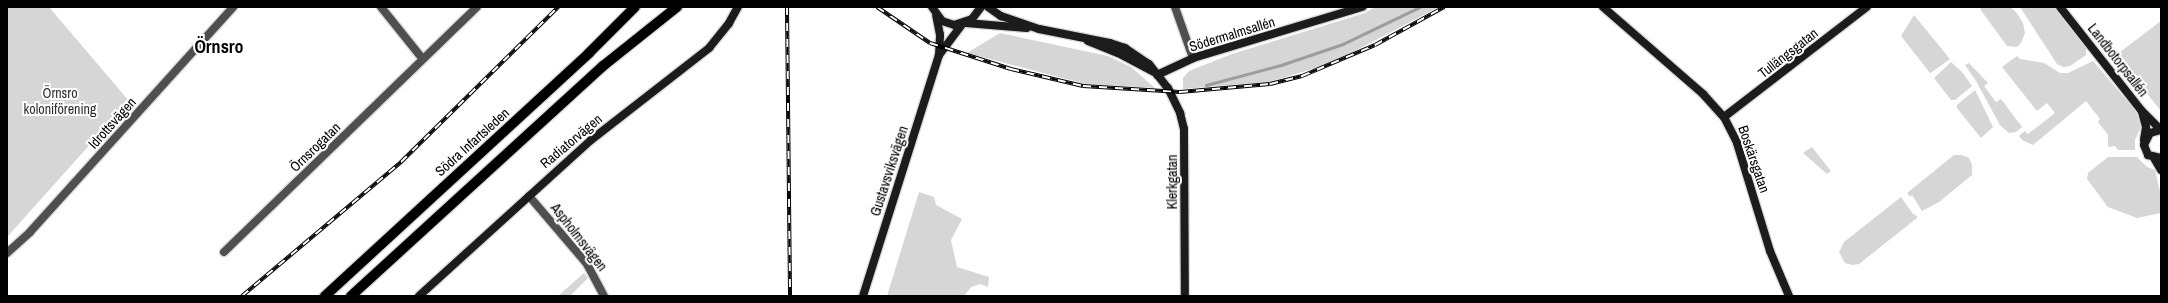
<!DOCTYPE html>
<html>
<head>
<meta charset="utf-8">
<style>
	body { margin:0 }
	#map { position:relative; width:2168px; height:303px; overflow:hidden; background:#fff; font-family:"Archivo Narrow",sans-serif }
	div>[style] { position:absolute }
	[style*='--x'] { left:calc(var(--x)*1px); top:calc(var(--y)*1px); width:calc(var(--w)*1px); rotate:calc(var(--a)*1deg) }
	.green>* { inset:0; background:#d6d6d6 }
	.stream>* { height:2.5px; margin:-1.25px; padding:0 1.25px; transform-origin:1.25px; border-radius:1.25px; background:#9d9d9d }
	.roads { filter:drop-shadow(1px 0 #dbdbdb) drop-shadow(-1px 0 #dbdbdb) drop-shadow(0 1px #dbdbdb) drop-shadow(0 -1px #dbdbdb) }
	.street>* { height:8px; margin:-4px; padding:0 4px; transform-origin:4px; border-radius:4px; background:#4f4f4f }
	.secondary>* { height:8px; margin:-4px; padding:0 4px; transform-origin:4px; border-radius:4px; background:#1c1c1c }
	.primary>* { height:10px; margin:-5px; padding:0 5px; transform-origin:5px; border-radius:5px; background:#000 }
	.rail>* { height:4px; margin-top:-2px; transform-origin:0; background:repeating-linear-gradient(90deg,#fff 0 8px,#000 0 16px); box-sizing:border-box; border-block:1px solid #000 }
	span { translate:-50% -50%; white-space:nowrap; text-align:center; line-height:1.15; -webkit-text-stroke:4px #fff; paint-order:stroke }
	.street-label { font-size:14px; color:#000 }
	.park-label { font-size:14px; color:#2d2d2d }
	.district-label { font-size:18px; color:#000; font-weight:700 }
	.frame { position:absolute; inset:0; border:8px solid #000; pointer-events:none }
</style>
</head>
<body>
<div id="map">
	<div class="green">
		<i style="clip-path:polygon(7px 7px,49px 7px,129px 101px,7px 237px)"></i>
		<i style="clip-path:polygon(1375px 7px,1439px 7px,1332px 63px,1269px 82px,1183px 89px,1183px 78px,1189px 71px,1232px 54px,1365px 13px)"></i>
		<i style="clip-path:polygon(1983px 7px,2010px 7px,2016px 12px,2023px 23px,2025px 33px,2021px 43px,2017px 47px,2007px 46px,1980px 9px)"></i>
		<i style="clip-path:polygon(2020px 7px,2055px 7px,2086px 46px,2086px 55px,2070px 66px,2063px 67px,2057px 64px)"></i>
		<i style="clip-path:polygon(1914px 15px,1950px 59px,1932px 72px,1930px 73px,1901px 36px)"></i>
		<i style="clip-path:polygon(2161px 21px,2161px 111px,2116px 55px)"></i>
		<i style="clip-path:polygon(1000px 33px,1108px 56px,1131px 67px,1155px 88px,1085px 84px,967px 53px)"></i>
		<i style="clip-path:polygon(2017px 56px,2020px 59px,2044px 63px,2060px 73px,2068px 73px,2093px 61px,2140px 116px,2142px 125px,2135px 140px,2135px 150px,2118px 150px,2115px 146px,2108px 147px,2108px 135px,2098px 122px,2100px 119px,2086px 101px,2033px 145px,2022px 140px,2019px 136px,2021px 134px,2025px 131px,2028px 134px,2055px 113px,2047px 103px,2037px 111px,2002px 67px)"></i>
		<i style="clip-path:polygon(1951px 62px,1962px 72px,1972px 86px,1955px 100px,1951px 100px,1934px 78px)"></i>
		<i style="clip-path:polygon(1969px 63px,1988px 83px,1984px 86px,1996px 102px,2001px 99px,2022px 127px,2016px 132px,2009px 133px,2000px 125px,1976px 81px,1965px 65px)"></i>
		<i style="clip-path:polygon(1975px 90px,1993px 127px,1981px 138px,1957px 108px,1957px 105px)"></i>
		<i style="clip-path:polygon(1812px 147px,1831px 171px,1827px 174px,1803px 153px)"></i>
		<i style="clip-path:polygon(1954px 155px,1962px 155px,1969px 158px,1972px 165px,1972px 175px,1939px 202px,1922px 211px,1912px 195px,1910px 197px,1907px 193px)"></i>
		<i style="clip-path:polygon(2108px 157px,2137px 157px,2147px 167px,2155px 170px,2161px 196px,2161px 213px,2137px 218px,2108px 207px,2087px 179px,2088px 173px)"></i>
		<i style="clip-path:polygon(919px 192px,934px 197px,936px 205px,962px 219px,951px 240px,957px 267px,989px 277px,988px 287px,980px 284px,971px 287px,964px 296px,887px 296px)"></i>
		<i style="clip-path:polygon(1901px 197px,1913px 214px,1917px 216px,1917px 218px,1859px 264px,1852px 265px,1845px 263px,1839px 252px,1844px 242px)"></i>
		<i style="clip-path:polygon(584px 273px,588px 278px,570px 296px,558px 296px)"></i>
	</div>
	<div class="stream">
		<i style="--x:1206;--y:85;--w:78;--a:-14.9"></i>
		<i style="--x:1281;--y:65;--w:65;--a:-18.7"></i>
		<i style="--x:1343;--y:44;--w:85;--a:-25.7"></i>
	</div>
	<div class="roads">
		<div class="street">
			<i style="--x:381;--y:7;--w:65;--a:51.2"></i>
			<i style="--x:1175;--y:7;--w:54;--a:70.6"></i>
			<i style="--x:529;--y:196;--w:89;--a:49.5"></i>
			<i style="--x:587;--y:264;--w:36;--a:62"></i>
			<i style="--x:224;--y:252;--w:352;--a:-44.1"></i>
			<i style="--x:7;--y:253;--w:31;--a:-42"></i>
			<i style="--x:30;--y:232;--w:303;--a:-47.9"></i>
		</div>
		<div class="secondary">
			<i style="--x:932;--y:7;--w:17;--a:54"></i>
			<i style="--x:942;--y:21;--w:13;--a:18"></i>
			<i style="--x:954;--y:25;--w:19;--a:-18"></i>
			<i style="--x:972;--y:19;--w:15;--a:-53"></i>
			<i style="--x:988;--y:7;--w:16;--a:35"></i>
			<i style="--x:1001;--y:16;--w:40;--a:18.9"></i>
			<i style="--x:1039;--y:29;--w:72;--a:11.2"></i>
			<i style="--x:1110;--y:43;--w:16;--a:18"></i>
			<i style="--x:1125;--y:48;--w:29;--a:34"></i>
			<i style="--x:1149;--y:64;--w:31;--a:52"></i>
			<i style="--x:1168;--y:88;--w:28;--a:64"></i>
			<i style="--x:1180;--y:113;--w:16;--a:76"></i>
			<i style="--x:1184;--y:129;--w:167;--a:89.7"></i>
			<i style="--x:1603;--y:7;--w:133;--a:41"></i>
			<i style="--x:1703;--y:94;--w:31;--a:48"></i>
			<i style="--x:1724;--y:117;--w:29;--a:63"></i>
			<i style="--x:1737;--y:143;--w:113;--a:73"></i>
			<i style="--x:1770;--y:251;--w:49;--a:67.1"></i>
			<i style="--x:2060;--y:7;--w:131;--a:51.8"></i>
			<i style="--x:2141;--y:110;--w:28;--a:45"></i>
			<i style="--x:966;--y:23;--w:61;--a:4.7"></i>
			<i style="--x:1088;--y:41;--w:32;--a:22"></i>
			<i style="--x:1118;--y:53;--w:40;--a:28"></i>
			<i style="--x:939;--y:55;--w:39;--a:-53"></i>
			<i style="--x:1157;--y:75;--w:40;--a:-25"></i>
			<i style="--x:1193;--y:58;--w:177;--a:-16.8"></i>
			<i style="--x:2142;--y:112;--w:16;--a:75"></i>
			<i style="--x:2146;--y:127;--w:13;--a:99"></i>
			<i style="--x:1724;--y:117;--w:180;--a:-37.6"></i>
			<i style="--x:2161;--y:130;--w:11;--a:165"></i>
			<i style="--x:2150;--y:133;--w:13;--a:117"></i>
			<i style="--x:2144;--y:145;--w:11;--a:68"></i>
			<i style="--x:2148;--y:155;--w:13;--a:13"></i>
			<i style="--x:2154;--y:158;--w:14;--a:60"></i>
			<i style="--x:419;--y:296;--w:232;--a:-42.2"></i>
			<i style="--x:591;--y:140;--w:150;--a:-37.9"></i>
			<i style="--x:709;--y:48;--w:32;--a:-51"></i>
			<i style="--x:729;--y:23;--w:18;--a:-61"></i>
			<i style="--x:863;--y:296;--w:253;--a:-72.5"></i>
			<i style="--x:939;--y:55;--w:20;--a:-87"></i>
			<i style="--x:940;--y:35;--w:20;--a:-101"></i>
		</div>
		<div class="primary">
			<i style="--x:325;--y:296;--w:359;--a:-42.6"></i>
			<i style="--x:589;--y:53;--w:65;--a:-45"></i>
			<i style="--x:351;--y:296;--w:341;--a:-42.4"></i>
			<i style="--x:603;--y:66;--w:95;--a:-38.6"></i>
		</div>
	</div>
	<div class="rail">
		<i style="--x:787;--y:7;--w:289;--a:89.4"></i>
		<i style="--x:877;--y:7;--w:64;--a:34.2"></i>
		<i style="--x:930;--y:43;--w:85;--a:17.8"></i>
		<i style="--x:1011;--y:69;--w:74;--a:13.3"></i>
		<i style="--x:1083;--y:86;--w:97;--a:3.5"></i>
		<i style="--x:1180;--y:92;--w:90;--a:-5.1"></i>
		<i style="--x:1270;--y:84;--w:33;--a:-14"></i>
		<i style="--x:1302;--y:76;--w:79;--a:-23"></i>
		<i style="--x:1375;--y:45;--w:79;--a:-28.8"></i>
		<i style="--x:242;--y:296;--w:208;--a:-40.1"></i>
		<i style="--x:401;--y:162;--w:221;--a:-44.6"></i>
	</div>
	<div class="street-label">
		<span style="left:1232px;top:34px;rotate:-17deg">Södermalmsallén</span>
		<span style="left:1788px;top:53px;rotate:-38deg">Tullängsgatan</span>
		<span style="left:2118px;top:60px;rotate:52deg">Landbotorpsallén</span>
		<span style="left:112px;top:123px;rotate:-48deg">Idrottsvägen</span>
		<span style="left:571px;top:141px;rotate:-40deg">Radiatorvägen</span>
		<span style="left:472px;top:142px;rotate:-42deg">Södra Infartsleden</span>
		<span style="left:315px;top:147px;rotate:-44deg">Örnsrogatan</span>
		<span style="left:1754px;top:159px;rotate:71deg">Boskärsgatan</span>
		<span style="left:889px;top:171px;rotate:-72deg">Gustavsviksvägen</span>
		<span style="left:1172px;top:182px;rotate:-90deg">Klerkgatan</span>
		<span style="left:579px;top:237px;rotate:52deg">Aspholmsvägen</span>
	</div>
	<div class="park-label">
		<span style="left:60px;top:101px">Örnsro<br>koloniförening</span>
	</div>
	<div class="district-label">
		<span style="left:219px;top:47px">Örnsro</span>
	</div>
	<div class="frame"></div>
</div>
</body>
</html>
